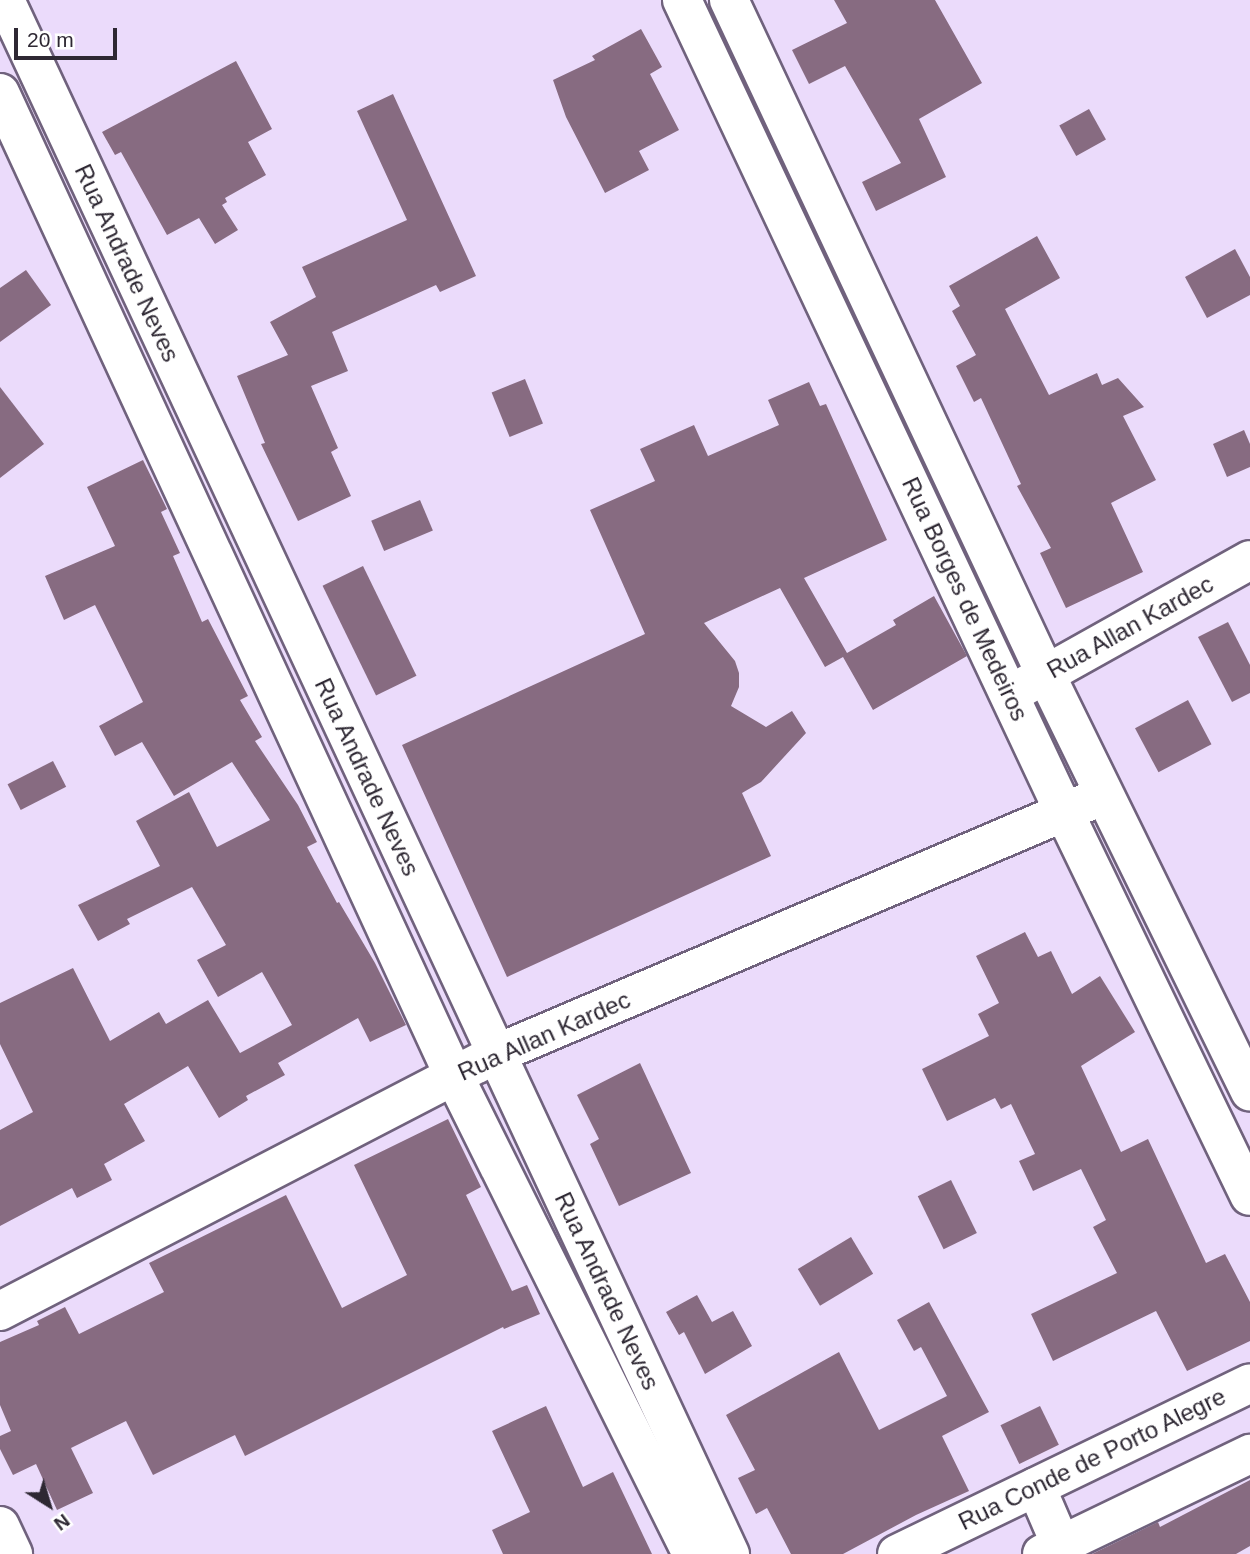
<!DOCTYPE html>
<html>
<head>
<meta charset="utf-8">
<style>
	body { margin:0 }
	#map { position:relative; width:1250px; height:1554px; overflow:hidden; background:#ebdbfb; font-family:Arial,sans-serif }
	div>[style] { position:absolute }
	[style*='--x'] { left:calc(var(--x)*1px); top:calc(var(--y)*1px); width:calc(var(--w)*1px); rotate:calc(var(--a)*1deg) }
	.building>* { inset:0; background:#876b81; transform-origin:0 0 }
	.roads { filter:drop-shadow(2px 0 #70627d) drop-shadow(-2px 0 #70627d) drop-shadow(0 2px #70627d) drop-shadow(0 -2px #70627d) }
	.minor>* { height:38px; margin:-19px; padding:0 19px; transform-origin:19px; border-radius:19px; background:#fff }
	span { translate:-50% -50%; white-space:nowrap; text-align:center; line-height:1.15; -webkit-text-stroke:7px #fff; paint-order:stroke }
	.street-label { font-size:24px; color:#2e2833 }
	.north { position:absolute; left:14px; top:1470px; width:70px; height:70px; -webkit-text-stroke:5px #fff; paint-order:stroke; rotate:143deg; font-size:19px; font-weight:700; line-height:28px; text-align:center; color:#2e2833 }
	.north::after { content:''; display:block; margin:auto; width:24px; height:32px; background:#2e2833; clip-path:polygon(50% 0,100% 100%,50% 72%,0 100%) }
	.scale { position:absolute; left:14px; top:28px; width:103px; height:32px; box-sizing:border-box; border:4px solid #2e2833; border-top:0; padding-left:9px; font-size:21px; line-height:24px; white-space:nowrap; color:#2e2833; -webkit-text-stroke:5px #fff; paint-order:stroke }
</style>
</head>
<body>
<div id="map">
	<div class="building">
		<i style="clip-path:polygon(834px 0,935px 0,982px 83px,919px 119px,946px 177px,876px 211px,862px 182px,901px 163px,845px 66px,809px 84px,792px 50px,847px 23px)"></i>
		<i style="clip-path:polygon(641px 29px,662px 67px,650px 74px,679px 130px,639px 151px,649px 170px,605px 193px,566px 117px,553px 80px,595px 60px,592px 56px)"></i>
		<i style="clip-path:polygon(236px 61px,272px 129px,248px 142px,266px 175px,225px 198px,227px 202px,222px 205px,238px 230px,215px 244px,199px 218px,167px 235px,121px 152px,115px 155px,102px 132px)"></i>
		<i style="clip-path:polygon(393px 94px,476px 276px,440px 292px,436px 285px,332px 332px,348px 371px,311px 386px,338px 448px,331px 452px,351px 496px,298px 521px,261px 444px,265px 443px,237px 376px,288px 355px,270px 322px,316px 297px,302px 267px,407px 220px,357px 111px)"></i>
		<i style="left:1089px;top:109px;width:35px;height:34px;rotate:61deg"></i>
		<i style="clip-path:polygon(1037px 236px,1060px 278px,1005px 309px,1049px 395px,1097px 373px,1102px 385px,1118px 378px,1144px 407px,1123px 416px,1156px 480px,1111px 503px,1143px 572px,1066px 608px,1040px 553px,1051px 548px,1017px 486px,1021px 484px,981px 398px,974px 402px,956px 366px,976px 355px,952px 311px,960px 306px,949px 286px)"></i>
		<i style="clip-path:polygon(1235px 249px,1250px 277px,1250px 295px,1207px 318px,1185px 277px)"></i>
		<i style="clip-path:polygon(26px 270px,51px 305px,0 342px,0 288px)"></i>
		<i style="left:525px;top:379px;width:48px;height:36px;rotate:68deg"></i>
		<i style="clip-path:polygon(809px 382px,820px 406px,826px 404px,887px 540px,804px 578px,847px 653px,896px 625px,893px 620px,934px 596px,967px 656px,873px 710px,843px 657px,825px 667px,780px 588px,704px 623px,735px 661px,739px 673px,739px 687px,731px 706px,766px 727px,792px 711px,806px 733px,761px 782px,742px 793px,771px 856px,507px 977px,402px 745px,645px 634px,590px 510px,655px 481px,640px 449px,694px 425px,708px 456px,779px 425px,768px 400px)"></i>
		<i style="clip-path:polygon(0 387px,44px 444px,0 478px)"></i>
		<i style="clip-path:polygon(1244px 430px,1250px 444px,1250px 467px,1227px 477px,1213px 444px)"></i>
		<i style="clip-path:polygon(143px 460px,167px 509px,161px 512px,180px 553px,173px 556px,202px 622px,208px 619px,248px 696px,240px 700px,262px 737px,255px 741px,298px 805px,317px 842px,307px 847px,337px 903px,339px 902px,375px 963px,406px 1025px,370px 1042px,358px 1018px,278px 1063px,285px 1075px,246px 1096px,248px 1100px,219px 1118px,188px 1066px,124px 1104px,145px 1141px,104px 1164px,112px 1180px,77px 1198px,72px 1188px,0 1226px,0 1130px,33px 1112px,0 1044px,0 1003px,73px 968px,110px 1041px,159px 1012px,166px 1024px,208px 1000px,240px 1053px,292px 1025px,262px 972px,218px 997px,197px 960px,226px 945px,192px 887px,127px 919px,130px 924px,98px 941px,78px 905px,160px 866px,136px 821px,189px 792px,217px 847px,270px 820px,232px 762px,174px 796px,142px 742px,115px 756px,99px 726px,143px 702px,95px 605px,64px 620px,45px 576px,115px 546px,87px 487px)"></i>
		<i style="left:420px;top:500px;width:33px;height:53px;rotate:67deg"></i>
		<i style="left:363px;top:566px;width:122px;height:45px;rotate:64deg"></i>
		<i style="clip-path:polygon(1228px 622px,1250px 665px,1250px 693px,1232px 702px,1198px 637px)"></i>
		<i style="left:1188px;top:700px;width:50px;height:60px;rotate:62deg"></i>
		<i style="left:53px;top:761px;width:29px;height:51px;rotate:63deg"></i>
		<i style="clip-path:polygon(1025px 932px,1038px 957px,1051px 951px,1072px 994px,1100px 976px,1135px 1032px,1081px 1066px,1121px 1152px,1148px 1139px,1206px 1263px,1225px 1254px,1250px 1302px,1250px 1341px,1187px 1371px,1156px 1311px,1053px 1361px,1031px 1314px,1117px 1273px,1093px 1227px,1106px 1220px,1081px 1169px,1033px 1191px,1019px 1161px,1035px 1154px,1011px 1104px,1001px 1109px,995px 1098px,947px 1121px,922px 1069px,989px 1036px,978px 1014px,999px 1003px,976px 956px)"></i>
		<i style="clip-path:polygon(640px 1063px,691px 1173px,619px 1206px,590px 1144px,599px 1139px,577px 1095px)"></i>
		<i style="clip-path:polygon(448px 1119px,481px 1187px,466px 1195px,512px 1291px,527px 1285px,540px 1314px,504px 1329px,503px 1327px,245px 1456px,235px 1435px,153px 1475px,126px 1421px,71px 1448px,93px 1493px,57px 1510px,36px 1464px,13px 1475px,0 1449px,0 1436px,11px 1431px,0 1405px,0 1342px,39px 1325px,37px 1321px,65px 1307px,79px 1334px,164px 1292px,149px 1263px,286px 1195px,342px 1308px,407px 1275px,354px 1165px)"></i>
		<i style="left:951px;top:1180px;width:59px;height:37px;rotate:64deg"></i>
		<i style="left:851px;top:1237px;width:43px;height:62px;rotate:59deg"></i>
		<i style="clip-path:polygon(697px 1295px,712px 1322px,733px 1311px,752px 1346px,705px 1374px,684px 1332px,679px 1335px,666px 1312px)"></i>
		<i style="clip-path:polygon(929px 1302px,989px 1412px,942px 1436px,969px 1491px,916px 1515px,843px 1554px,791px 1554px,767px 1508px,756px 1514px,738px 1478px,755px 1470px,726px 1415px,839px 1352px,879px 1430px,947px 1396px,921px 1347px,914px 1351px,897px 1320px)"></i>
		<i style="clip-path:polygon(546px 1406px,583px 1487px,613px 1472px,652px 1554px,503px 1554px,492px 1530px,530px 1512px,492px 1431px)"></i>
		<i style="left:1040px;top:1406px;width:43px;height:44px;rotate:64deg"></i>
		<i style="clip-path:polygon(1250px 1480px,1250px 1546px,1236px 1554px,1092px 1554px,1158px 1522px,1160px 1527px)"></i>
	</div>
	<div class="roads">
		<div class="minor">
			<i style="--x:5;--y:0;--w:1715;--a:64.99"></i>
			<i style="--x:682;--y:0;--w:900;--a:64.8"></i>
			<i style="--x:1065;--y:814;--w:424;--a:64.2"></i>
			<i style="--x:729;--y:0;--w:743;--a:64.85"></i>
			<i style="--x:1045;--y:673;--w:466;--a:63.9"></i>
			<i style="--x:0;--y:93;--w:1083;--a:65.21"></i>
			<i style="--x:454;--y:1076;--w:534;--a:63.53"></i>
			<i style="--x:1023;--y:687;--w:260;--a:-29.2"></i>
			<i style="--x:0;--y:1311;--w:559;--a:-27.39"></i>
			<i style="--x:496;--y:1054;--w:661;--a:-23.07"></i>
			<i style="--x:1036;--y:1487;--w:63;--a:66.7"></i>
			<i style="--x:0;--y:1526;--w:31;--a:65"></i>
			<i style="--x:897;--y:1554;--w:392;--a:-25.8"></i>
			<i style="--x:1042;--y:1554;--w:231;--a:-25.7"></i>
		</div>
	</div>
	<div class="street-label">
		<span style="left:127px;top:263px;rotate:65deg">Rua Andrade Neves</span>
		<span style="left:965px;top:599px;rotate:65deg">Rua Borges de Medeiros</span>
		<span style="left:1130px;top:627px;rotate:-29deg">Rua Allan Kardec</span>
		<span style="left:367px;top:777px;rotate:65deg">Rua Andrade Neves</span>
		<span style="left:544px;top:1036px;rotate:-24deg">Rua Allan Kardec</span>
		<span style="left:607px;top:1291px;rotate:65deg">Rua Andrade Neves</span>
		<span style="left:1092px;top:1459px;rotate:-26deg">Rua Conde de Porto Alegre</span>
	</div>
	<div class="north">N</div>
	<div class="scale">20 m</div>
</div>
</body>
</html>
